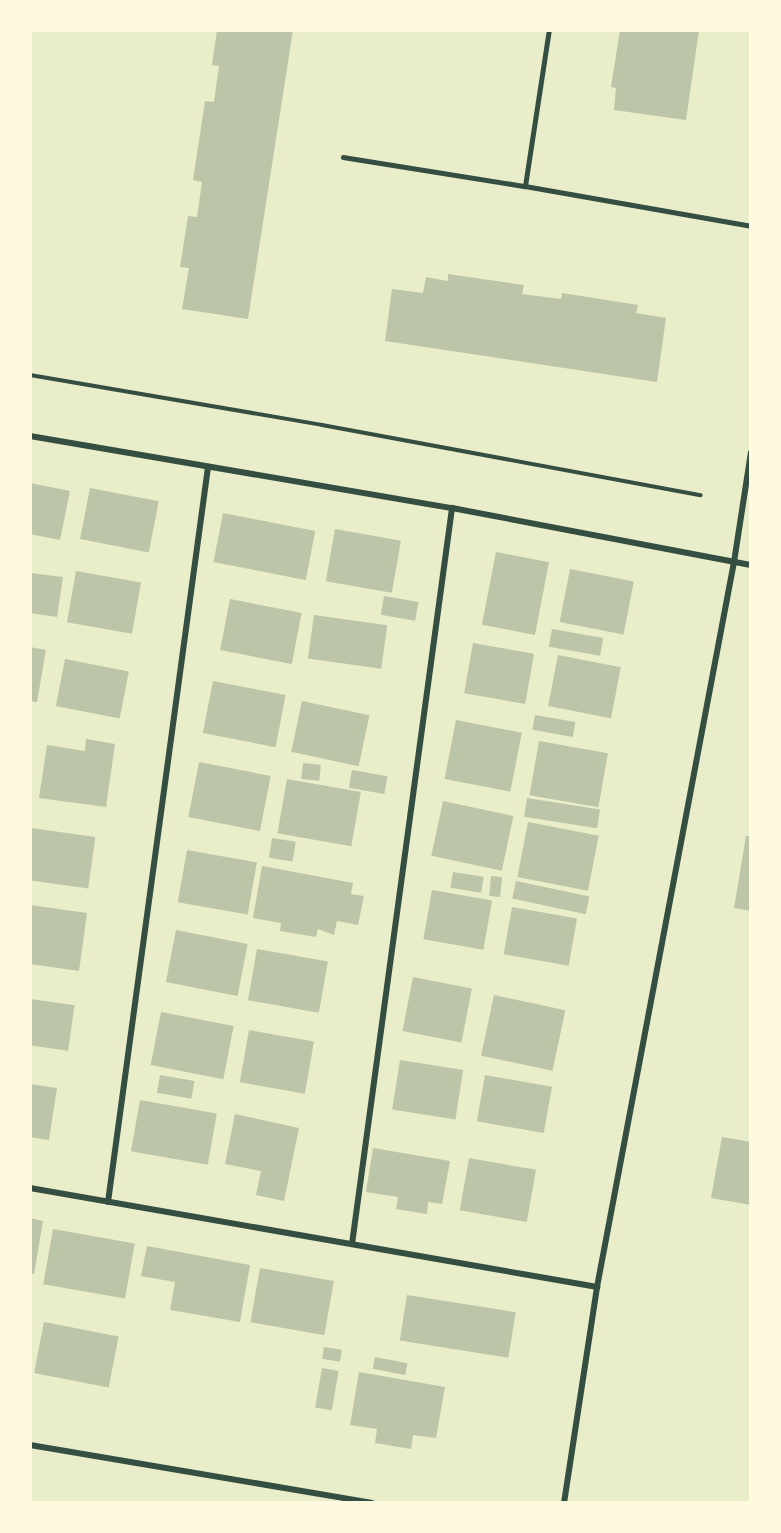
<!DOCTYPE html>
<html>
<head>
<meta charset="utf-8">
<style>
	body { margin:0 }
	#map { position:relative; width:781px; height:1533px; overflow:hidden; background:#e9edc9; font-family:"Source Sans 3",sans-serif }
	div>[style] { position:absolute }
	[style*='--x'] { left:calc(var(--x)*1px); top:calc(var(--y)*1px); width:calc(var(--w)*1px); rotate:calc(var(--a)*1deg) }
	.building>* { inset:0; background:#bcc5a7; transform-origin:0 0 }
	.path>* { height:4px; margin:-2px; padding:0 2px; transform-origin:2px; border-radius:2px; background:#344e41 }
	.service>* { height:4.5px; margin:-2.25px; padding:0 2.25px; transform-origin:2.25px; border-radius:2.25px; background:#344e41 }
	.minor>* { height:6px; margin:-3px; padding:0 3px; transform-origin:3px; border-radius:3px; background:#344e41 }
	span { translate:-50% -50%; white-space:nowrap; text-align:center; line-height:1.15; -webkit-text-stroke:6px #fefae0; paint-order:stroke }
	.frame { position:absolute; inset:0; border:32px solid #fefae0; pointer-events:none }
</style>
</head>
<body>
<div id="map">
	<div class="building">
		<i style="clip-path:polygon(217px 30px,293px 30px,248px 319px,182px 309px,189px 268px,180px 267px,188px 216px,197px 217px,202px 182px,193px 180px,205px 101px,214px 102px,219px 66px,212px 65px)"></i>
		<i style="clip-path:polygon(620px 30px,699px 30px,686px 120px,614px 110px,616px 88px,611px 87px)"></i>
		<i style="clip-path:polygon(448px 274px,524px 285px,522px 294px,561px 299px,562px 293px,638px 305px,636px 313px,666px 318px,657px 382px,385px 341px,392px 289px,423px 293px,426px 277px,448px 281px)"></i>
		<i style="clip-path:polygon(30px 483px,70px 491px,60px 540px,30px 534px)"></i>
		<i style="left:90px;top:488px;width:70px;height:52px;rotate:11deg"></i>
		<i style="left:223px;top:513px;width:94px;height:50px;rotate:11deg"></i>
		<i style="left:335px;top:529px;width:67px;height:53px;rotate:10deg"></i>
		<i style="left:496px;top:552px;width:54px;height:74px;rotate:11deg"></i>
		<i style="left:570px;top:569px;width:65px;height:54px;rotate:11deg"></i>
		<i style="left:76px;top:571px;width:66px;height:52px;rotate:10deg"></i>
		<i style="clip-path:polygon(30px 573px,63px 577px,57px 617px,30px 613px)"></i>
		<i style="left:384px;top:596px;width:35px;height:19px;rotate:10deg"></i>
		<i style="left:230px;top:599px;width:73px;height:52px;rotate:11deg"></i>
		<i style="left:314px;top:615px;width:74px;height:44px;rotate:8deg"></i>
		<i style="left:552px;top:629px;width:52px;height:18px;rotate:10deg"></i>
		<i style="left:473px;top:643px;width:62px;height:51px;rotate:10deg"></i>
		<i style="clip-path:polygon(30px 647px,46px 650px,37px 702px,30px 701px)"></i>
		<i style="left:558px;top:655px;width:64px;height:52px;rotate:11deg"></i>
		<i style="left:65px;top:659px;width:65px;height:48px;rotate:11deg"></i>
		<i style="left:213px;top:681px;width:74px;height:53px;rotate:11deg"></i>
		<i style="left:302px;top:701px;width:69px;height:52px;rotate:12deg"></i>
		<i style="left:535px;top:715px;width:41px;height:15px;rotate:10deg"></i>
		<i style="left:456px;top:720px;width:67px;height:60px;rotate:11deg"></i>
		<i style="clip-path:polygon(86px 739px,115px 744px,106px 807px,39px 798px,47px 745px,85px 751px)"></i>
		<i style="left:539px;top:741px;width:70px;height:55px;rotate:10deg"></i>
		<i style="left:199px;top:762px;width:73px;height:56px;rotate:11deg"></i>
		<i style="left:303px;top:763px;width:18px;height:16px;rotate:6deg"></i>
		<i style="left:352px;top:770px;width:36px;height:18px;rotate:10deg"></i>
		<i style="left:287px;top:779px;width:75px;height:55px;rotate:10deg"></i>
		<i style="left:527px;top:798px;width:74px;height:19px;rotate:9deg"></i>
		<i style="left:443px;top:801px;width:72px;height:56px;rotate:12deg"></i>
		<i style="left:528px;top:822px;width:72px;height:56px;rotate:11deg"></i>
		<i style="left:31px;top:828px;width:65px;height:52px;rotate:8deg"></i>
		<i style="clip-path:polygon(746px 836px,751px 836px,751px 911px,734px 908px)"></i>
		<i style="left:272px;top:838px;width:24px;height:20px;rotate:9deg"></i>
		<i style="left:187px;top:850px;width:71px;height:53px;rotate:10deg"></i>
		<i style="clip-path:polygon(262px 866px,353px 883px,351px 894px,364px 896px,358px 925px,337px 921px,334px 935px,318px 929px,316px 937px,280px 931px,281px 923px,253px 918px)"></i>
		<i style="left:453px;top:872px;width:31px;height:16px;rotate:9deg"></i>
		<i style="left:491px;top:876px;width:11px;height:20px;rotate:5deg"></i>
		<i style="left:516px;top:881px;width:75px;height:18px;rotate:12deg"></i>
		<i style="left:432px;top:890px;width:61px;height:50px;rotate:10deg"></i>
		<i style="clip-path:polygon(30px 905px,87px 913px,79px 971px,30px 964px)"></i>
		<i style="left:512px;top:907px;width:66px;height:48px;rotate:10deg"></i>
		<i style="left:176px;top:930px;width:73px;height:53px;rotate:11deg"></i>
		<i style="left:257px;top:949px;width:72px;height:52px;rotate:10deg"></i>
		<i style="left:413px;top:977px;width:60px;height:55px;rotate:11deg"></i>
		<i style="left:494px;top:995px;width:73px;height:62px;rotate:12deg"></i>
		<i style="left:30px;top:999px;width:45px;height:46px;rotate:8deg"></i>
		<i style="left:161px;top:1012px;width:74px;height:54px;rotate:11deg"></i>
		<i style="left:249px;top:1030px;width:66px;height:53px;rotate:10deg"></i>
		<i style="left:400px;top:1060px;width:64px;height:50px;rotate:9deg"></i>
		<i style="left:160px;top:1075px;width:35px;height:18px;rotate:10deg"></i>
		<i style="left:485px;top:1075px;width:68px;height:47px;rotate:10deg"></i>
		<i style="clip-path:polygon(30px 1084px,57px 1088px,49px 1140px,30px 1137px)"></i>
		<i style="left:140px;top:1100px;width:78px;height:52px;rotate:10deg"></i>
		<i style="clip-path:polygon(235px 1114px,299px 1128px,284px 1201px,256px 1195px,261px 1171px,225px 1164px)"></i>
		<i style="clip-path:polygon(722px 1137px,751px 1142px,751px 1205px,711px 1198px)"></i>
		<i style="clip-path:polygon(373px 1148px,450px 1161px,442px 1204px,428px 1202px,427px 1214px,396px 1209px,398px 1197px,366px 1192px)"></i>
		<i style="left:469px;top:1158px;width:68px;height:53px;rotate:10deg"></i>
		<i style="clip-path:polygon(30px 1218px,43px 1221px,34px 1274px,30px 1274px)"></i>
		<i style="left:53px;top:1229px;width:83px;height:56px;rotate:10deg"></i>
		<i style="clip-path:polygon(147px 1246px,250px 1265px,240px 1322px,170px 1310px,175px 1282px,141px 1276px)"></i>
		<i style="left:260px;top:1268px;width:75px;height:55px;rotate:10deg"></i>
		<i style="left:407px;top:1295px;width:110px;height:46px;rotate:9deg"></i>
		<i style="left:44px;top:1322px;width:76px;height:52px;rotate:11deg"></i>
		<i style="left:324px;top:1347px;width:18px;height:12px;rotate:9deg"></i>
		<i style="left:375px;top:1357px;width:33px;height:12px;rotate:11deg"></i>
		<i style="left:322px;top:1368px;width:17px;height:40px;rotate:10deg"></i>
		<i style="clip-path:polygon(359px 1372px,445px 1387px,436px 1438px,413px 1435px,411px 1449px,375px 1443px,377px 1429px,350px 1425px)"></i>
	</div>
	<div class="path">
		<i style="--x:30;--y:375;--w:296;--a:9.7"></i>
		<i style="--x:322;--y:425;--w:385;--a:10.5"></i>
	</div>
	<div class="service">
		<i style="--x:343;--y:157;--w:184;--a:9.1"></i>
		<i style="--x:525;--y:186;--w:230;--a:10"></i>
		<i style="--x:525;--y:186;--w:158;--a:-81.3"></i>
	</div>
	<div class="minor">
		<i style="--x:30;--y:436;--w:428;--a:9.7"></i>
		<i style="--x:452;--y:508;--w:304;--a:10.8"></i>
		<i style="--x:30;--y:1188;--w:576;--a:9.9"></i>
		<i style="--x:108;--y:1202;--w:742;--a:-82.25"></i>
		<i style="--x:352;--y:1244;--w:743;--a:-82.26"></i>
		<i style="--x:30;--y:1445;--w:347;--a:9.6"></i>
		<i style="--x:564;--y:1503;--w:219;--a:-81.3"></i>
		<i style="--x:597;--y:1287;--w:738;--a:-79.3"></i>
		<i style="--x:734;--y:562;--w:111;--a:-81.2"></i>
	</div>
	<div class="frame"></div>
</div>
</body>
</html>
